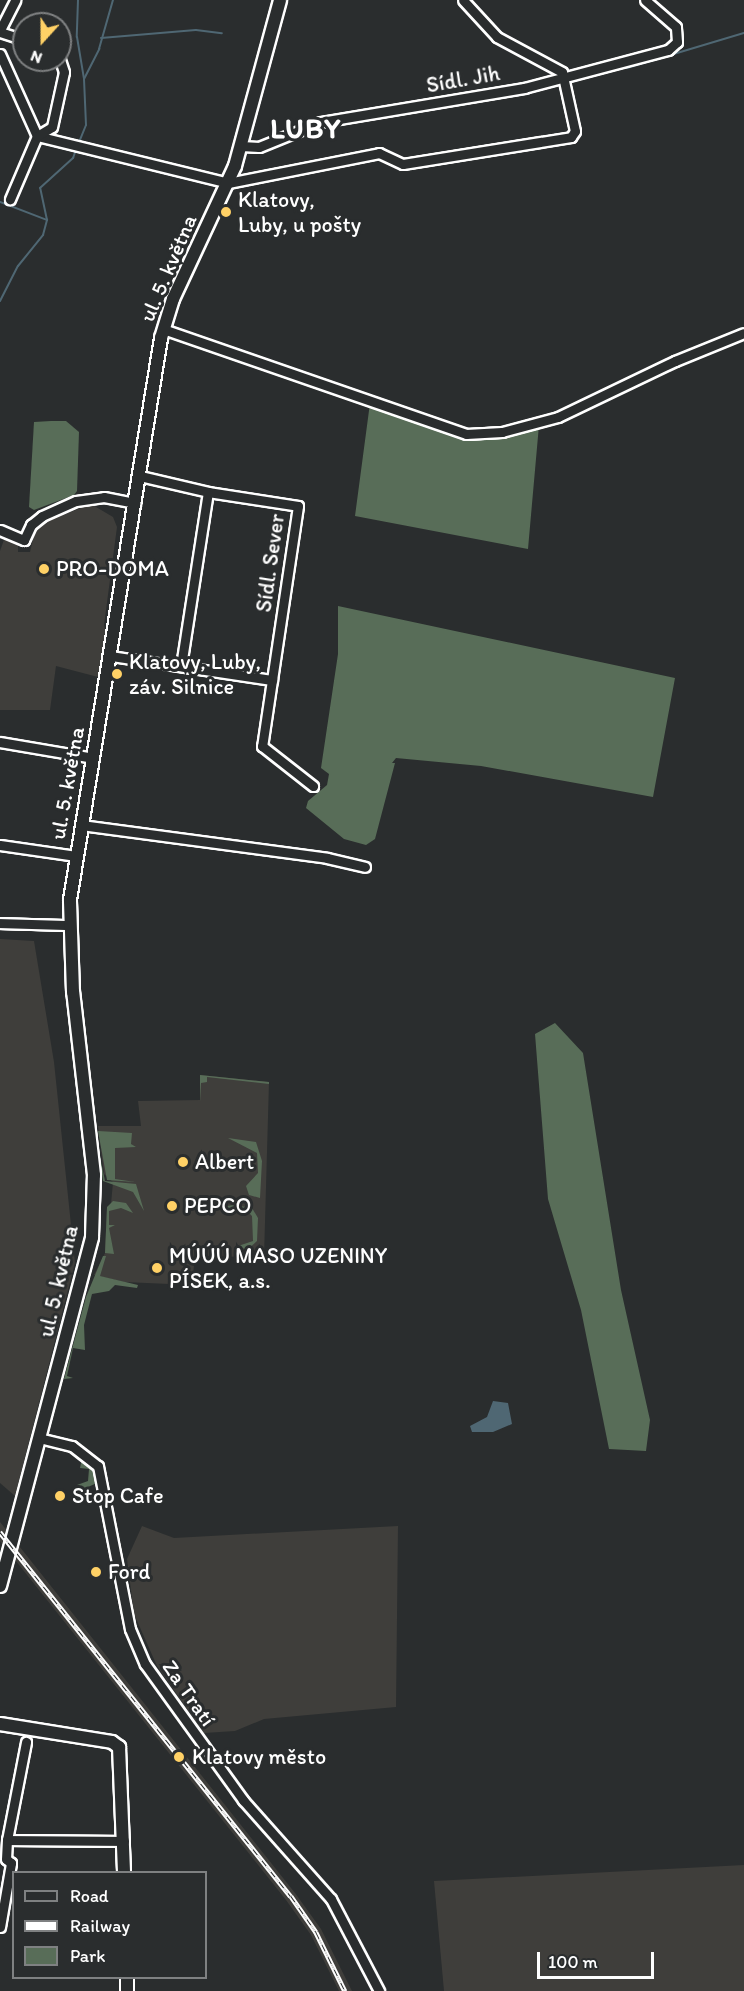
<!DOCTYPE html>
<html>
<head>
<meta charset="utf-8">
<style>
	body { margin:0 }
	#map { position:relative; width:744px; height:1991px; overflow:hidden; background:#2a2d2e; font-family:Itim,sans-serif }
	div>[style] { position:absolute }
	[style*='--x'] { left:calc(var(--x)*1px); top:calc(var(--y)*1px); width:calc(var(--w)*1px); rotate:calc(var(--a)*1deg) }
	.built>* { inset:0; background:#3f3e3b }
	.green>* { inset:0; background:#586d58 }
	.water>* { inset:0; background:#4f6773 }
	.stream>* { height:2px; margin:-1px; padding:0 1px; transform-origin:1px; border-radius:1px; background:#4f6773 }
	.roads { filter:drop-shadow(2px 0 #fff) drop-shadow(-2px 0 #fff) drop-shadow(0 2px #fff) drop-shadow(0 -2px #fff) }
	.minor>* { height:9px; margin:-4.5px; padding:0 4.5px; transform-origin:4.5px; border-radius:4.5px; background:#2a2d2e }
	.tertiary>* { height:12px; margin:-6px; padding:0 6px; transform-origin:6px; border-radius:6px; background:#2a2d2e }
	.rail>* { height:4.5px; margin-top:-2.25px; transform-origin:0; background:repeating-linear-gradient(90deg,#2a2d2e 0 7px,#fff 0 14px); box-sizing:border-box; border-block:2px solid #fff }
	.dots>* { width:16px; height:16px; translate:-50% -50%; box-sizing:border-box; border:3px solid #2a2d2e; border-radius:50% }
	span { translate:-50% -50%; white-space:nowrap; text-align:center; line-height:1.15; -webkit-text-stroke:6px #2a2d2e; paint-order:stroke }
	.street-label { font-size:22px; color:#fff }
	.poi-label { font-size:22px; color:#fff }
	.left { translate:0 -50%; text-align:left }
	.district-label { font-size:28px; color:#fff; font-weight:700; letter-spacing:1.5px }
	.legend { position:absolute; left:12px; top:1871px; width:195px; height:108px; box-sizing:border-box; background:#2a2d2e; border:2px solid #7f8182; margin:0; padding:8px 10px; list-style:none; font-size:18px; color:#fff }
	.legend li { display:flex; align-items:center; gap:12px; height:30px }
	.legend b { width:30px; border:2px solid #7f8182 }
	.north { position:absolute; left:12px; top:12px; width:60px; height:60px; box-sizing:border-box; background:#2a2d2e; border:2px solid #7f8182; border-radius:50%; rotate:201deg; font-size:16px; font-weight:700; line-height:24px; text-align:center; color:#fff }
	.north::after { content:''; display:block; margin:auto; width:21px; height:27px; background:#ffd166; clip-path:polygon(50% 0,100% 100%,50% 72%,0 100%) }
	.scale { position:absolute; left:537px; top:1952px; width:117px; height:27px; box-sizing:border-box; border:3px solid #fff; border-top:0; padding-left:8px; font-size:18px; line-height:21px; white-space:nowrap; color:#fff; -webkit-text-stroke:4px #2a2d2e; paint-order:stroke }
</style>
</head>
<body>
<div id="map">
	<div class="built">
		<i style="clip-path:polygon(91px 504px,113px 517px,117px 527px,104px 625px,107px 637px,98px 677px,56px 666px,50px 710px,0 710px,0 551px,6px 534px,18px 539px,18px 552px,30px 552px,35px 531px,43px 523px)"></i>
		<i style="clip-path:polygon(0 939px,34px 941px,54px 1062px,75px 1263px,15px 1496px,0 1483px)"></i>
		<i style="clip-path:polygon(200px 1075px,269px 1082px,264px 1257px,195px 1256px,192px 1285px,124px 1282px,94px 1275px,105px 1253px,107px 1207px,111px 1204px,113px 1182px,104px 1174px,98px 1126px,141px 1126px,138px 1101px,200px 1100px)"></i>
		<i style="clip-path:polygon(0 1522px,295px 1893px,321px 1929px,352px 1991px,339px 1991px,311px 1935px,286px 1900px,0 1541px)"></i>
		<i style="clip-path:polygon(142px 1526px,174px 1538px,398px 1526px,396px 1707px,264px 1719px,235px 1731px,204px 1733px,157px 1666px,134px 1614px,127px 1559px)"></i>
		<i style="clip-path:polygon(744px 1865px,744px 1991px,444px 1991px,434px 1881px)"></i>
	</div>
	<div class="green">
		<i style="clip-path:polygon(370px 403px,448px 431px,539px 425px,528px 549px,355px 516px)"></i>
		<i style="clip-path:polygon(51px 421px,66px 421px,79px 432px,77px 491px,74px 495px,34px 510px,29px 507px,34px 422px)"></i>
		<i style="clip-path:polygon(338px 606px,675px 678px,653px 797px,481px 766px,396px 758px,392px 763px,395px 763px,375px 839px,366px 845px,344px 839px,306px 808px,308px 801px,327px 785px,329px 774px,321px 768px,338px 654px)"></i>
		<i style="clip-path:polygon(555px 1023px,583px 1053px,621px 1290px,650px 1420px,646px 1451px,609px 1449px,581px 1310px,548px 1199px,535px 1034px)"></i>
		<i style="clip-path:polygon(200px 1075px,269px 1082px,269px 1084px,207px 1077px,207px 1082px,201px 1083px,200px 1102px)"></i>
		<i style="clip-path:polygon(98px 1131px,132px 1133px,131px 1144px,136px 1147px,115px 1148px,115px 1179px,135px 1182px,107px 1180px)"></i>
		<i style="clip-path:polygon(228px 1138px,256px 1142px,262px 1161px,260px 1198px,249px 1195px,246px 1186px,258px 1173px,257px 1153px)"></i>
		<i style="clip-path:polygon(98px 1147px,105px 1181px,136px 1184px,144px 1211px,133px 1192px,103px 1181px)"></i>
		<i style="clip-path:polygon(113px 1201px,126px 1203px,133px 1213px,121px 1208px,109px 1211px,109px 1225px,115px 1225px,109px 1228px,114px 1254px,105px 1253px,107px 1207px)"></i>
		<i style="clip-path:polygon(234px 1205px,252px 1208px,258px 1218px,257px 1241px,247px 1250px,238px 1246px,253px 1241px,252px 1216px,245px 1209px,223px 1214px,227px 1206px)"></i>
		<i style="clip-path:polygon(103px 1256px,106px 1256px,100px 1276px,138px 1285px,137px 1288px,115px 1285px,109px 1291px,92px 1294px,84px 1325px,85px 1350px,73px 1348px,67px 1376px,73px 1378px,64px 1379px,86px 1297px)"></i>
		<i style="clip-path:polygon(82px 1458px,95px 1469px,97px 1483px,81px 1490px,77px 1485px,88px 1481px,89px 1469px,80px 1468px)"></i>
	</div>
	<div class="water">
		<i style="clip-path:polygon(493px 1401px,508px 1403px,512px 1424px,493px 1432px,472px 1432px,470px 1426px,487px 1417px)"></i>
	</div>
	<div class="stream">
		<i style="--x:78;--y:0;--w:37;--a:92"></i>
		<i style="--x:77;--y:37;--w:43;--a:80.5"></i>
		<i style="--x:84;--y:79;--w:46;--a:87.5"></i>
		<i style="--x:86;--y:125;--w:18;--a:112"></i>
		<i style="--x:101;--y:38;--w:95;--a:-4.8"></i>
		<i style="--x:196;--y:30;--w:26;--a:7"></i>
		<i style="--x:627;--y:68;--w:122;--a:-16.7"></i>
		<i style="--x:84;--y:79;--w:34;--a:-63"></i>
		<i style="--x:99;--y:49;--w:51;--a:-74.1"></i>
		<i style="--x:0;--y:202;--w:50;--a:21"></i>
		<i style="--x:0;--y:301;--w:39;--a:-63"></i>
		<i style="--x:18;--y:266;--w:40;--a:-51"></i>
		<i style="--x:43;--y:235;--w:16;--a:-75"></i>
		<i style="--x:47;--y:220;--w:33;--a:-102"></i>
		<i style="--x:40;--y:188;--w:45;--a:-42.3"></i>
		<i style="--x:73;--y:158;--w:12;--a:-70"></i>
	</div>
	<div class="roads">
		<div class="minor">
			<i style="--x:0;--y:30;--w:34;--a:-63"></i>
			<i style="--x:0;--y:32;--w:25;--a:18"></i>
			<i style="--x:0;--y:54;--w:90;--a:65.7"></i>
			<i style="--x:37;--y:136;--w:69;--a:113.2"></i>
			<i style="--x:37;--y:136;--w:197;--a:13.8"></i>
			<i style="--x:228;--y:183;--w:154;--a:-11.2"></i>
			<i style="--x:379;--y:153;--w:26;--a:25"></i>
			<i style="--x:403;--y:164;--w:170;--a:-9.1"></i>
			<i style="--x:571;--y:137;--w:7;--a:-56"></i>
			<i style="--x:575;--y:131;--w:60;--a:-102.4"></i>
			<i style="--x:562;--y:72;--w:74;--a:-151.7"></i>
			<i style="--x:497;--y:37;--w:50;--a:-132.6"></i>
			<i style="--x:37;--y:136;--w:17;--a:-31"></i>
			<i style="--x:52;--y:127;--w:56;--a:-77.7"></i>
			<i style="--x:64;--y:72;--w:13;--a:-108"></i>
			<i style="--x:241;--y:146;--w:18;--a:3"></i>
			<i style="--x:259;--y:147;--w:67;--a:-22"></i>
			<i style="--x:321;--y:122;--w:206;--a:-9.5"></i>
			<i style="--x:524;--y:88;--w:149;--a:-14.8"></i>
			<i style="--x:668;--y:50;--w:12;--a:-42"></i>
			<i style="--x:677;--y:42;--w:15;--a:-94"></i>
			<i style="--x:676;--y:27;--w:41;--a:-138.9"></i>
			<i style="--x:163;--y:329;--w:321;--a:19.1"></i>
			<i style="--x:466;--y:434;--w:36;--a:-3"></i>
			<i style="--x:502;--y:432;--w:58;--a:-15"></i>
			<i style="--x:558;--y:417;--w:130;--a:-25.6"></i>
			<i style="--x:675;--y:361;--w:74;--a:-22.1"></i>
			<i style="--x:140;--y:476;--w:70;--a:13.2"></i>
			<i style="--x:208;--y:492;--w:91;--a:8.8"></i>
			<i style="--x:298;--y:506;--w:243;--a:98.5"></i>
			<i style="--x:262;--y:746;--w:65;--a:38.1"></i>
			<i style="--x:0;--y:530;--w:26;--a:23"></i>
			<i style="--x:24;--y:540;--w:17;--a:-65"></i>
			<i style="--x:31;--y:525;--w:14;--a:-39"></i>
			<i style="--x:42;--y:516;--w:37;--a:-24"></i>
			<i style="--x:76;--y:501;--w:28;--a:-8"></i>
			<i style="--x:104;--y:497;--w:32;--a:11"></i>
			<i style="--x:111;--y:656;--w:163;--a:8.5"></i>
			<i style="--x:181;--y:666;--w:176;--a:-81.2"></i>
			<i style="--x:0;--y:742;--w:95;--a:9.7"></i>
			<i style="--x:81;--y:825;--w:248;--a:7.6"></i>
			<i style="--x:327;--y:858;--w:39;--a:13"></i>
			<i style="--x:0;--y:845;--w:77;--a:8.2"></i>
			<i style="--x:0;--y:923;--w:69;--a:1.7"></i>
			<i style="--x:39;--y:1438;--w:34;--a:14"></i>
			<i style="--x:72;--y:1446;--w:33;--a:38"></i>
			<i style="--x:98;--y:1466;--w:166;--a:78.9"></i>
			<i style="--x:130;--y:1629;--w:38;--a:67"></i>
			<i style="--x:145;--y:1664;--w:168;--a:54.2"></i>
			<i style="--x:243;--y:1800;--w:132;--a:48.4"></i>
			<i style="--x:331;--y:1899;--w:104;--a:62.4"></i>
			<i style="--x:7;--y:1840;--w:100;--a:-79"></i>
			<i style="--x:0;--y:1927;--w:65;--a:-80.2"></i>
			<i style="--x:11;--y:1863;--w:6;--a:-141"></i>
			<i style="--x:6;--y:1859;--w:19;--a:-87"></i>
			<i style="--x:7;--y:1840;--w:117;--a:0.5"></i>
		</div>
		<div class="tertiary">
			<i style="--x:0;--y:1586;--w:361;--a:-75.2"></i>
			<i style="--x:92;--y:1237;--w:62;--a:-88.2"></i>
			<i style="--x:94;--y:1175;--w:184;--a:-96.5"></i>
			<i style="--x:73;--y:992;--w:92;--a:-91.9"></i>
			<i style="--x:70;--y:900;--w:569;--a:-80.8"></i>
			<i style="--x:161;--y:338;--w:41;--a:-72.9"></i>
			<i style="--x:173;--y:299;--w:147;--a:-65"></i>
			<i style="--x:235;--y:166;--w:172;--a:-74.8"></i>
			<i style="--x:0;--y:1724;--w:113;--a:9.1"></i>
			<i style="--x:112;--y:1742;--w:9;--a:36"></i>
			<i style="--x:119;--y:1747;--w:125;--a:87.7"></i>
			<i style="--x:127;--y:1978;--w:13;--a:90"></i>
		</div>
	</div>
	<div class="rail">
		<i style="--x:0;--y:1532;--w:466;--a:51.4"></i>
		<i style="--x:291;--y:1896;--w:44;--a:55.2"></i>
		<i style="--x:316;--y:1932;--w:66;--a:63.8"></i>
	</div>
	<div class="dots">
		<i style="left:226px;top:212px;background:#ffd166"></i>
		<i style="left:44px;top:569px;background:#ffd166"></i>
		<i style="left:117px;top:674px;background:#ffd166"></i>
		<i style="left:183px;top:1162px;background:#ffd166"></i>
		<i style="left:172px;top:1206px;background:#ffd166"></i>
		<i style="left:157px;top:1268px;background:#ffd166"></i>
		<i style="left:60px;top:1496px;background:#ffd166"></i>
		<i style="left:96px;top:1572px;background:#ffd166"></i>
		<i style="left:179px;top:1757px;background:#ffd166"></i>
	</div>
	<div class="street-label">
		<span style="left:463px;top:79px;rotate:-10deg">Sídl. Jih</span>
		<span style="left:168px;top:268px;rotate:-67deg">ul. 5. května</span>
		<span style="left:270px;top:563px;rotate:-82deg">Sídl. Sever</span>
		<span style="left:67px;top:783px;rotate:-80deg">ul. 5. května</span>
		<span style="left:58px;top:1281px;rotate:-77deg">ul. 5. května</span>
		<span style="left:189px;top:1693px;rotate:55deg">Za Tratí</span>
	</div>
	<div class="poi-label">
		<span class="left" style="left:238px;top:212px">Klatovy,<br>Luby, u pošty</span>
		<span class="left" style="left:56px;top:569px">PRO-DOMA</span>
		<span class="left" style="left:129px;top:674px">Klatovy, Luby,<br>záv. Silnice</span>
		<span class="left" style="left:195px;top:1162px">Albert</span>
		<span class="left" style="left:184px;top:1206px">PEPCO</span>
		<span class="left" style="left:169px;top:1268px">MÚÚÚ MASO UZENINY<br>PÍSEK, a.s.</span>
		<span class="left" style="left:72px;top:1496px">Stop Cafe</span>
		<span class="left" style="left:108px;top:1572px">Ford</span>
		<span class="left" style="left:192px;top:1757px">Klatovy město</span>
	</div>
	<div class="district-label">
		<span style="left:306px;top:128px">LUBY</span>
	</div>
	<ul class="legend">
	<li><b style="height:8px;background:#2a2d2e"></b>Road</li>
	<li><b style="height:8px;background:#fff"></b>Railway</li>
	<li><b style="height:16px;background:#586d58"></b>Park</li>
	</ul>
	<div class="north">N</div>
	<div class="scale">100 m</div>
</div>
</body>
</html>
